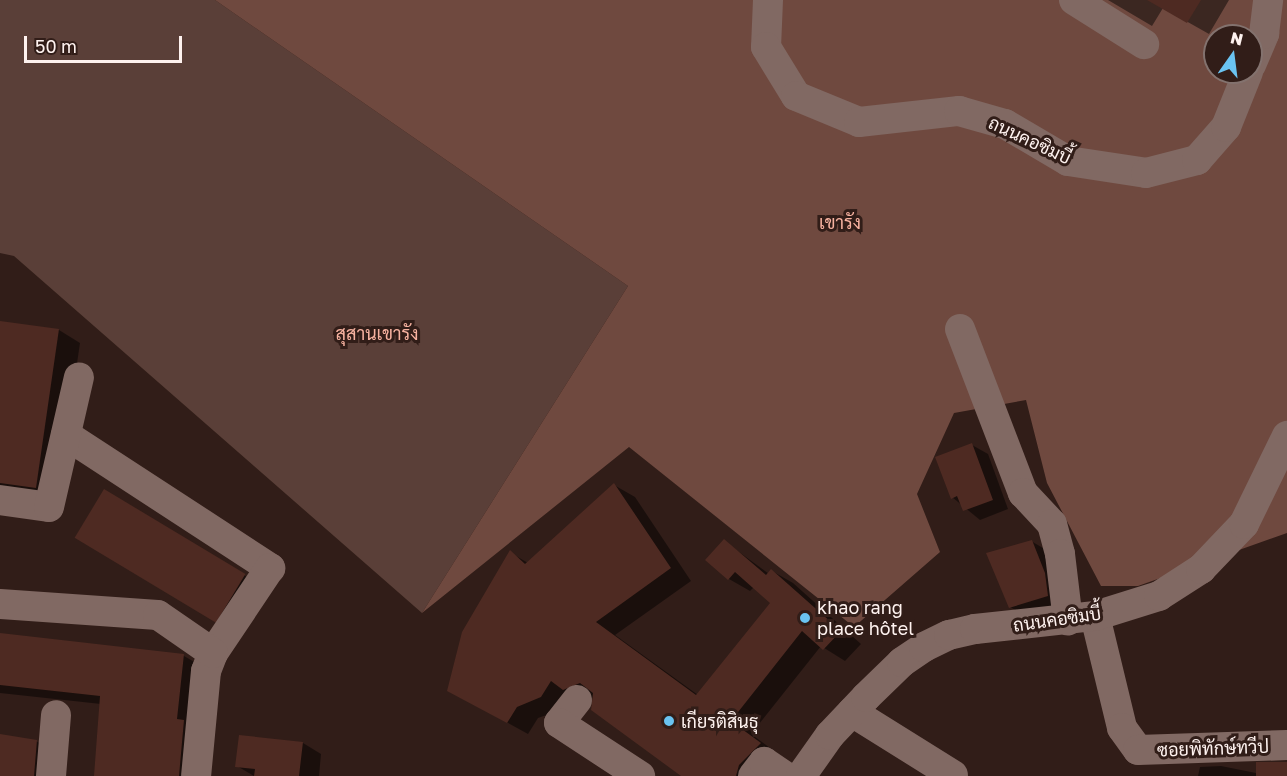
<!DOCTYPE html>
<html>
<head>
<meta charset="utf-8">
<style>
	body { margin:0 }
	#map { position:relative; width:1287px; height:776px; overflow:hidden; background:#311d18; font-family:"Golos Text",Sarabun,sans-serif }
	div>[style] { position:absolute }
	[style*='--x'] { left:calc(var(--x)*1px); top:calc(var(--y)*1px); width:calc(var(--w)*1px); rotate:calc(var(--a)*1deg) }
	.green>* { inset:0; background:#5a3f38 }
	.forest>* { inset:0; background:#6f493f }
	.shadow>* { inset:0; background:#0007 }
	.building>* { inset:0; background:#4e2a22; transform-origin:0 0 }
	.minor>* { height:30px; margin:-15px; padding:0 15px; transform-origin:15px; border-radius:15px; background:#816963 }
	.dots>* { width:16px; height:16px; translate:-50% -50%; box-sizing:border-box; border:3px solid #311d18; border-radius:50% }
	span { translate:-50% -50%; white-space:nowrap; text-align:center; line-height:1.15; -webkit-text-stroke:6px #311d18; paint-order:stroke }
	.street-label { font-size:18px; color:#fef2ef }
	.park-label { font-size:18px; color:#f7b2a0 }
	.poi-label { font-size:18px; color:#fef2ef }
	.left { translate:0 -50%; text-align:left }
	.north { position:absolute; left:1203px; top:24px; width:60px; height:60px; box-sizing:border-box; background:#311d18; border:2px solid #83726e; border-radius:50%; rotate:14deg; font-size:16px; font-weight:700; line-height:24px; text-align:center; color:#fef2ef }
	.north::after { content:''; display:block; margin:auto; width:21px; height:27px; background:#6ac3f1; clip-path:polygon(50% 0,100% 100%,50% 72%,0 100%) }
	.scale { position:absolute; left:24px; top:36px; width:158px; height:27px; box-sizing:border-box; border:3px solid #fef2ef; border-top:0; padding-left:8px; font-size:18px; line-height:21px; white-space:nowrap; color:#fef2ef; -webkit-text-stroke:4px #311d18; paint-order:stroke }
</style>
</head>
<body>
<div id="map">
	<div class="green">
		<i style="clip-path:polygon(0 0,215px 0,628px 286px,422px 613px,14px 256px,0 253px)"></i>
	</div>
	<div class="forest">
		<i style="clip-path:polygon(evenodd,215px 0,1287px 0,1287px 533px,1138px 586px,1101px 586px,1047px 483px,1026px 400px,954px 413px,917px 494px,940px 552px,854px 627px,629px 447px,422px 613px,628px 286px,215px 0,1215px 36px,1251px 36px,1251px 72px,1215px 72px,1215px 36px)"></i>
	</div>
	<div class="shadow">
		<i style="clip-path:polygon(1108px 0,1229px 0,1209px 34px,1163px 8px,1152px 26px)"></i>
		<i style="clip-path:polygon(0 322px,59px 330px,80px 343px,57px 499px,0 492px)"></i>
		<i style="clip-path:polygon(972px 445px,988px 454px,1008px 509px,980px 520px,952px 497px)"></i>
		<i style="clip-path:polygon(614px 485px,635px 497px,691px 581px,615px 635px,698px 695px,772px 602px,754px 587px,750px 591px,729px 579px,708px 560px,724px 541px,769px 574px,772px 571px,793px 583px,861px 644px,845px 661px,821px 646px,751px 734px,781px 756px,762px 776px,684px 776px,594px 698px,538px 718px,528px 734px,470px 702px,511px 553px,528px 563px)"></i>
		<i style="clip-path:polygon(126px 503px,265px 588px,235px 633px,214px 621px)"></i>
		<i style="clip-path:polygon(1031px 541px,1048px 551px,1063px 605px,1026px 616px,1010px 607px)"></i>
		<i style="clip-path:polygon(0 634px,184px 656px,203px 667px,198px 776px,95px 776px,101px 704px,0 693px)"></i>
		<i style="clip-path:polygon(0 736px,36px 741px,52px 751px,51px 776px,0 776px)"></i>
		<i style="clip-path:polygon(303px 743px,321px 754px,319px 776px,254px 776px,237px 766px)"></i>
		<i style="clip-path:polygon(1287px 764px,1287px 776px,1198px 776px,1200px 767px,1221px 766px,1256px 773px)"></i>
	</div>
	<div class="building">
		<i style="clip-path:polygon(1147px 0,1201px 0,1187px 23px)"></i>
		<i style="clip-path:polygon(0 321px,59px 329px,36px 488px,0 483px)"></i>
		<i style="clip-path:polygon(972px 443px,993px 500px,963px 511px,957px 496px,951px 499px,935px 457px)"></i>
		<i style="clip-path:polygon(614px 483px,671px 568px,596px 622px,696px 695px,770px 603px,735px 572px,728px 580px,705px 560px,724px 539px,766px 575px,771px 569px,841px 631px,823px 650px,802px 631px,731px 721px,761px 743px,739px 765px,736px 776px,681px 776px,591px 710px,593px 693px,580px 683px,563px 690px,551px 681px,541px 697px,517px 707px,507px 723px,447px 691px,462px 632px,510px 550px,525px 564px)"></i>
		<i style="left:104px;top:489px;width:165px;height:57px;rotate:31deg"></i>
		<i style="clip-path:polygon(1032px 540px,1045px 573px,1048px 596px,1009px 608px,986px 553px)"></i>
		<i style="clip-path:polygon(0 633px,184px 654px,177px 719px,184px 720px,179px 776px,94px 776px,100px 696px,0 685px)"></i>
		<i style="clip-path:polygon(0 734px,37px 740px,34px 776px,0 776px)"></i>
		<i style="clip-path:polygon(239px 735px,303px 742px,299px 776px,254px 776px,255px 769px,235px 767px)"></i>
		<i style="left:1287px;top:762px;width:14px;height:31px;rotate:90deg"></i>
	</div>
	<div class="minor">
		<i style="--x:768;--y:0;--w:47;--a:92.4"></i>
		<i style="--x:766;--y:47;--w:57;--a:58.5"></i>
		<i style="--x:796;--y:96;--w:68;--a:22.4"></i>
		<i style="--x:859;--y:122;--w:101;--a:-6.3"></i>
		<i style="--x:959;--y:111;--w:48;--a:15.8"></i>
		<i style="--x:1005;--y:124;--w:73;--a:30.4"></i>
		<i style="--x:1068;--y:161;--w:79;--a:8.7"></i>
		<i style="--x:1146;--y:173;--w:53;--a:-14.3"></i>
		<i style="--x:1197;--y:160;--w:44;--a:-48.7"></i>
		<i style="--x:1226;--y:127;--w:59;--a:-68.2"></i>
		<i style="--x:1074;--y:0;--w:83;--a:32.2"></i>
		<i style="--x:1251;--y:65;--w:34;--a:-67"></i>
		<i style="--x:1264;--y:34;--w:34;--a:-83"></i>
		<i style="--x:960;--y:329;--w:176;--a:69"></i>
		<i style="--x:1023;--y:493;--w:42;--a:46.9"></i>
		<i style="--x:1052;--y:524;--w:31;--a:75"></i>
		<i style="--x:1060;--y:554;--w:67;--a:83.2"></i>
		<i style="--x:66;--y:435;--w:244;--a:33.1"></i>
		<i style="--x:270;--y:568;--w:102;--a:123.8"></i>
		<i style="--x:213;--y:653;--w:19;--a:111"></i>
		<i style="--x:206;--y:671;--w:105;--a:95.4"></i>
		<i style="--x:0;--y:500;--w:49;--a:8.1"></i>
		<i style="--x:49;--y:507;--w:133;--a:-77"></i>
		<i style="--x:0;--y:604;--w:158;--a:4"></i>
		<i style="--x:158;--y:615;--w:67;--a:34.6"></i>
		<i style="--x:1095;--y:616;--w:115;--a:76.4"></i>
		<i style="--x:1122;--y:728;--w:27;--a:54"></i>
		<i style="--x:1138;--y:750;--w:149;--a:-1.9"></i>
		<i style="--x:577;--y:700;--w:29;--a:128"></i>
		<i style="--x:559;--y:723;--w:97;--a:33.2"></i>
		<i style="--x:852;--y:712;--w:119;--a:32"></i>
		<i style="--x:51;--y:776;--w:61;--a:-85.3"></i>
		<i style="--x:753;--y:776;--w:18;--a:-52"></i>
		<i style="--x:764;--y:762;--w:25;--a:34"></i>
		<i style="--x:801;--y:776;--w:50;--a:-54.7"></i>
		<i style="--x:830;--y:735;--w:52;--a:-46.5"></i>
		<i style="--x:866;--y:697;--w:50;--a:-44.2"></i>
		<i style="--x:902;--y:662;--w:27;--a:-34"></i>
		<i style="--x:924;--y:647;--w:28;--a:-26"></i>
		<i style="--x:949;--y:635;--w:27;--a:-13"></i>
		<i style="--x:975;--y:629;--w:121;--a:-6.2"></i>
		<i style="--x:1095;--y:616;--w:67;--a:-17.4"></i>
		<i style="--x:1159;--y:596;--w:50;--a:-32.7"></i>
		<i style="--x:1201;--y:569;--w:62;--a:-46.3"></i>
		<i style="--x:1244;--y:524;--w:98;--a:-64"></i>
	</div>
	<div class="dots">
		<i style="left:805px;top:618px;background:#6ac3f1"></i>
		<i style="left:669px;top:721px;background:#6ac3f1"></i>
	</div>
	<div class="street-label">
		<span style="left:1030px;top:140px;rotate:25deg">ถนนคอซิมบี้</span>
		<span style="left:1057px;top:619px;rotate:-8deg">ถนนคอซิมบี้</span>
		<span style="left:1213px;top:748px;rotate:-2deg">ซอยพิทักษ์ทวีป</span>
	</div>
	<div class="park-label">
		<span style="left:840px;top:222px">เขารัง</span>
		<span style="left:377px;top:333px">สุสานเขารัง</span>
	</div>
	<div class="poi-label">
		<span class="left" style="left:817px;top:618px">khao rang<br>place hôtel</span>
		<span class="left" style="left:681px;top:721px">เกียรติสินธุ</span>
	</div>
	<div class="north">N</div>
	<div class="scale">50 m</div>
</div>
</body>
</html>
